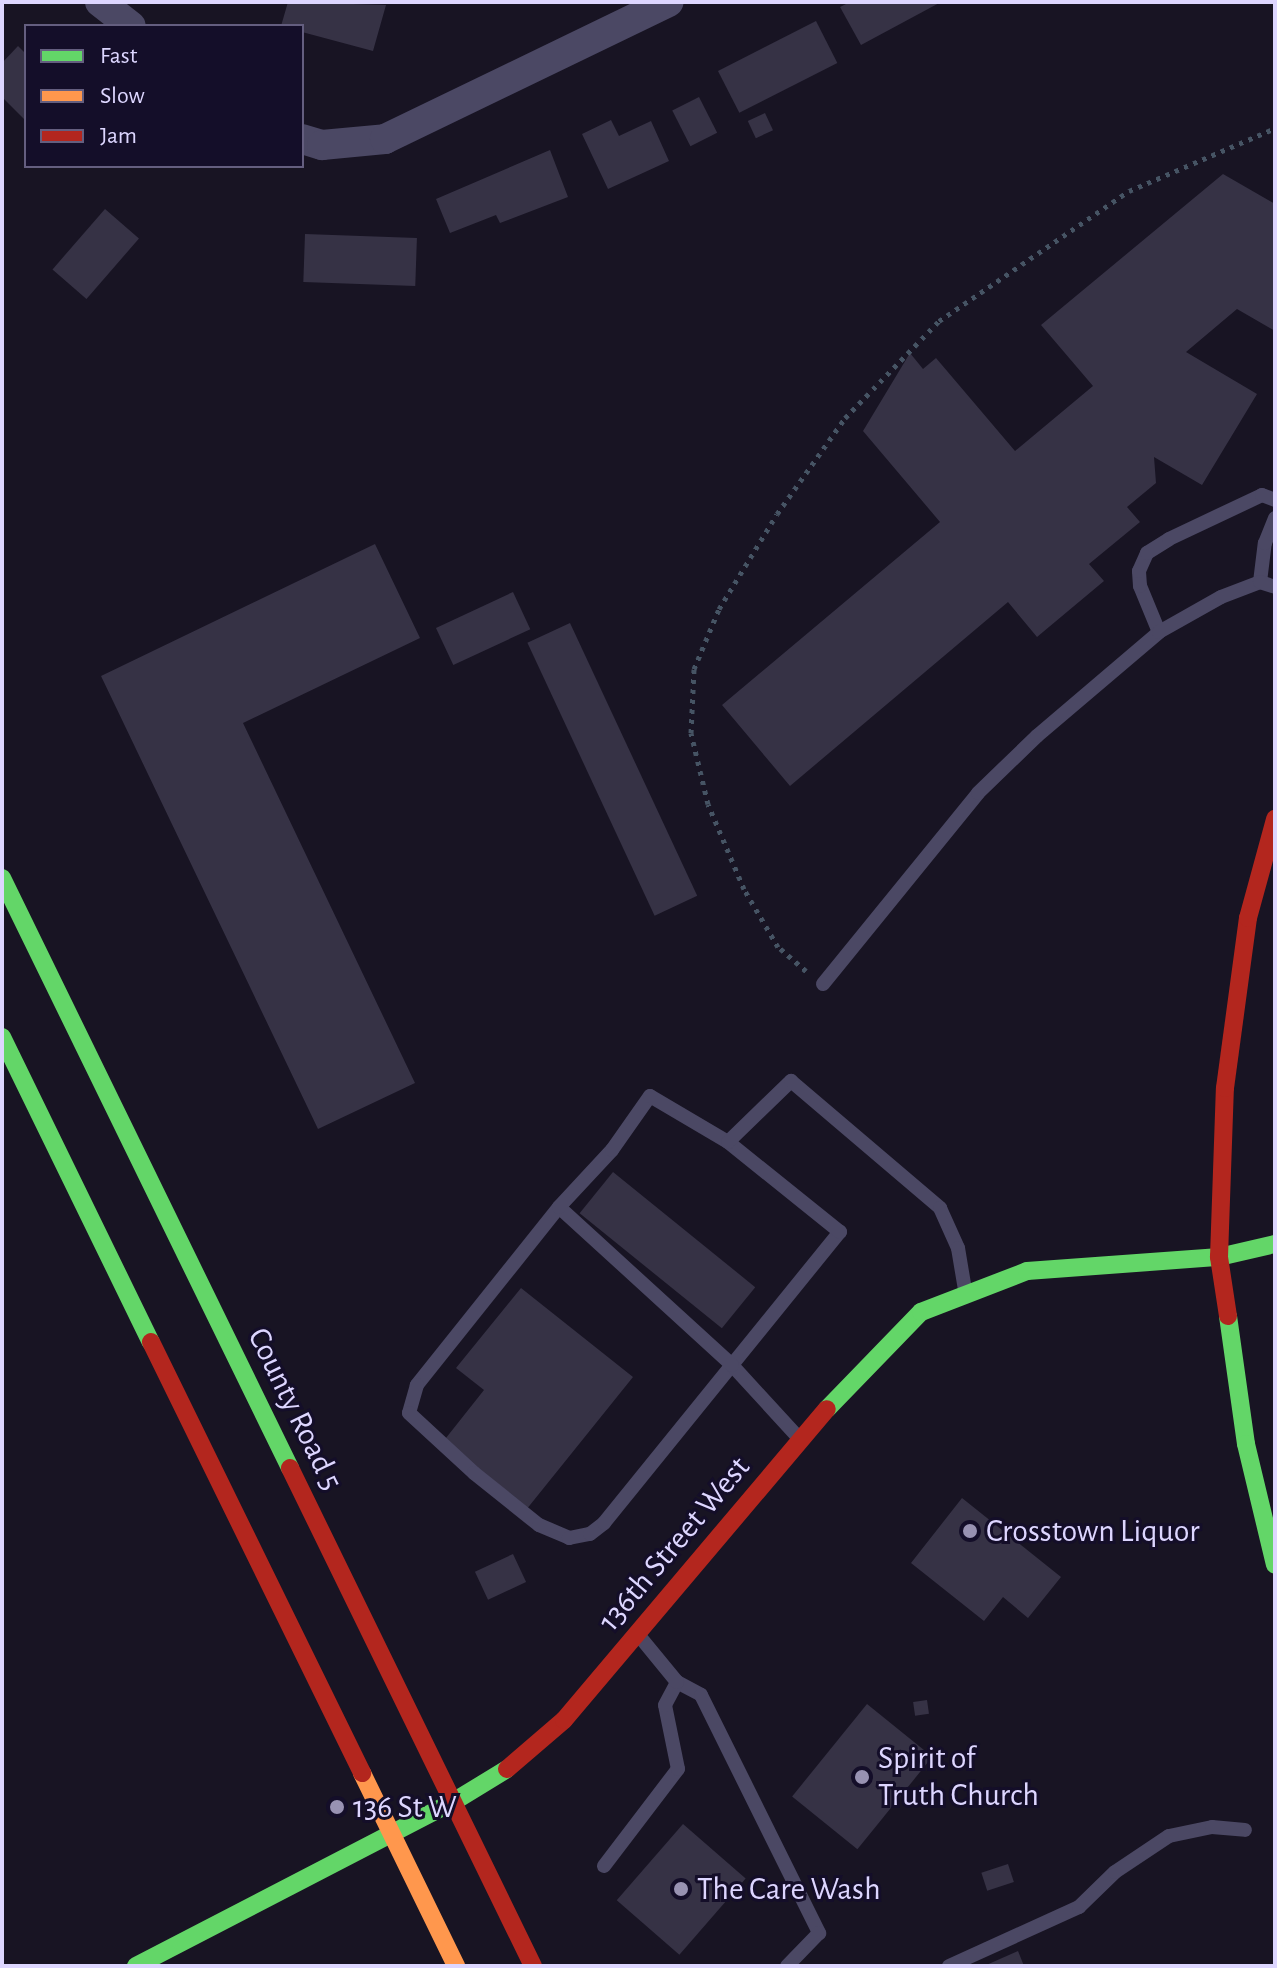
<!DOCTYPE html>
<html>
<head>
<meta charset="utf-8">
<style>
	body { margin:0 }
	#map { position:relative; width:1277px; height:1968px; overflow:hidden; background:#181423; font-family:"Alegreya Sans",sans-serif }
	div>[style] { position:absolute }
	[style*='--x'] { left:calc(var(--x)*1px); top:calc(var(--y)*1px); width:calc(var(--w)*1px); rotate:calc(var(--a)*1deg) }
	.building>* { inset:0; background:#363245; transform-origin:0 0 }
	.path>* { height:5px; margin-top:-2.5px; transform-origin:0; background:repeating-linear-gradient(90deg,#465464 0 4px,transparent 0 10px) }
	.lane>* { height:14px; margin:-7px; padding:0 7px; transform-origin:7px; border-radius:7px; background:#4b4864 }
	.street>* { height:30px; margin:-15px; padding:0 15px; transform-origin:15px; border-radius:15px; background:#4b4864 }
	.fast>* { height:18px; margin:-9px; padding:0 9px; transform-origin:9px; border-radius:9px; background:#63d668 }
	.slow>* { height:18px; margin:-9px; padding:0 9px; transform-origin:9px; border-radius:9px; background:#ff974d }
	.jam>* { height:18px; margin:-9px; padding:0 9px; transform-origin:9px; border-radius:9px; background:#b3261e }
	.dots>* { width:22px; height:22px; translate:-50% -50%; box-sizing:border-box; border:4px solid #140e29; border-radius:50% }
	span { translate:-50% -50%; white-space:nowrap; text-align:center; line-height:1.15; -webkit-text-stroke:6px #140e29; paint-order:stroke }
	.street-label { font-size:32px; color:#ddd6ff }
	.poi-label { font-size:32px; color:#ddd6ff }
	.left { translate:0 -50%; text-align:left }
	.frame { position:absolute; inset:0; border:4px solid #ddd6ff; pointer-events:none }
	.legend { position:absolute; left:24px; top:24px; width:280px; height:144px; box-sizing:border-box; background:#140e29; border:2px solid #645e7f; margin:0; padding:10px 14px; list-style:none; font-size:24px; color:#ddd6ff }
	.legend li { display:flex; align-items:center; gap:16px; height:40px }
	.legend b { width:40px; border:2px solid #645e7f }
</style>
</head>
<body>
<div id="map">
	<div class="building">
		<i style="clip-path:polygon(288px 2px,386px 5px,373px 51px,302px 32px,302px 26px,281px 26px)"></i>
		<i style="clip-path:polygon(850px 2px,941px 2px,861px 45px,840px 7px)"></i>
		<i style="left:816px;top:21px;width:47px;height:110px;rotate:63deg"></i>
		<i style="clip-path:polygon(18px 46px,26px 54px,26px 121px,2px 97px,2px 63px)"></i>
		<i style="left:699px;top:97px;width:40px;height:30px;rotate:63deg"></i>
		<i style="left:765px;top:113px;width:19px;height:19px;rotate:65deg"></i>
		<i style="clip-path:polygon(611px 120px,619px 136px,651px 121px,669px 161px,608px 189px,582px 134px)"></i>
		<i style="clip-path:polygon(550px 150px,568px 197px,500px 223px,496px 215px,450px 233px,436px 199px)"></i>
		<i style="clip-path:polygon(1223px 174px,1275px 204px,1275px 331px,1237px 309px,1186px 352px,1257px 394px,1202px 485px,1154px 457px,1156px 483px,1127px 507px,1140px 522px,1089px 564px,1104px 581px,1037px 637px,1008px 602px,790px 786px,722px 705px,940px 522px,863px 431px,910px 353px,923px 369px,936px 358px,1015px 451px,1093px 386px,1041px 325px)"></i>
		<i style="left:105px;top:209px;width:45px;height:80px;rotate:41deg"></i>
		<i style="left:305px;top:234px;width:112px;height:48px;rotate:2deg"></i>
		<i style="clip-path:polygon(375px 544px,420px 638px,243px 723px,415px 1083px,318px 1129px,101px 676px)"></i>
		<i style="left:513px;top:592px;width:41px;height:85px;rotate:65deg"></i>
		<i style="left:570px;top:623px;width:301px;height:47px;rotate:65deg"></i>
		<i style="left:613px;top:1172px;width:183px;height:53px;rotate:39deg"></i>
		<i style="clip-path:polygon(521px 1288px,633px 1377px,526px 1510px,442px 1443px,484px 1390px,456px 1368px)"></i>
		<i style="clip-path:polygon(962px 1498px,1061px 1577px,1028px 1618px,1003px 1597px,984px 1621px,911px 1563px)"></i>
		<i style="left:513px;top:1554px;width:31px;height:42px;rotate:65deg"></i>
		<i style="left:927px;top:1700px;width:14px;height:14px;rotate:82deg"></i>
		<i style="left:867px;top:1704px;width:84px;height:119px;rotate:39deg"></i>
		<i style="left:683px;top:1824px;width:83px;height:101px;rotate:41deg"></i>
		<i style="left:1008px;top:1864px;width:19px;height:28px;rotate:72deg"></i>
		<i style="clip-path:polygon(1018px 1951px,1024px 1966px,984px 1966px)"></i>
	</div>
	<div class="path">
		<i style="--x:806;--y:971;--w:37;--a:-139"></i>
		<i style="--x:778;--y:947;--w:67;--a:-120.4"></i>
		<i style="--x:744;--y:889;--w:92;--a:-113"></i>
		<i style="--x:708;--y:804;--w:73;--a:-103.5"></i>
		<i style="--x:691;--y:733;--w:64;--a:-87.3"></i>
		<i style="--x:694;--y:669;--w:65;--a:-67.4"></i>
		<i style="--x:719;--y:609;--w:111;--a:-58.6"></i>
		<i style="--x:777;--y:514;--w:118;--a:-54.7"></i>
		<i style="--x:845;--y:418;--w:135;--a:-45.9"></i>
		<i style="--x:939;--y:321;--w:230;--a:-34.4"></i>
		<i style="--x:1129;--y:191;--w:159;--a:-23.3"></i>
	</div>
	<div class="lane">
		<i style="--x:1260;--y:582;--w:39;--a:-83"></i>
		<i style="--x:1265;--y:543;--w:27;--a:-68"></i>
		<i style="--x:1159;--y:632;--w:50;--a:-112.4"></i>
		<i style="--x:1140;--y:586;--w:15;--a:-94"></i>
		<i style="--x:1139;--y:571;--w:20;--a:-66"></i>
		<i style="--x:1147;--y:553;--w:26;--a:-32"></i>
		<i style="--x:1169;--y:539;--w:103;--a:-25.3"></i>
		<i style="--x:1262;--y:495;--w:14;--a:21"></i>
		<i style="--x:823;--y:984;--w:246;--a:-50.9"></i>
		<i style="--x:978;--y:793;--w:82;--a:-44"></i>
		<i style="--x:1037;--y:736;--w:160;--a:-40.4"></i>
		<i style="--x:1159;--y:632;--w:71;--a:-29.4"></i>
		<i style="--x:1221;--y:597;--w:42;--a:-21"></i>
		<i style="--x:1260;--y:582;--w:16;--a:18"></i>
		<i style="--x:559;--y:1207;--w:228;--a:128.6"></i>
		<i style="--x:417;--y:1385;--w:29;--a:106"></i>
		<i style="--x:409;--y:1413;--w:88;--a:42.7"></i>
		<i style="--x:474;--y:1473;--w:83;--a:38.7"></i>
		<i style="--x:539;--y:1525;--w:33;--a:23"></i>
		<i style="--x:569;--y:1538;--w:21;--a:-11"></i>
		<i style="--x:590;--y:1534;--w:18;--a:-38"></i>
		<i style="--x:604;--y:1523;--w:375;--a:-51"></i>
		<i style="--x:840;--y:1232;--w:144;--a:-141.2"></i>
		<i style="--x:797;--y:1436;--w:96;--a:-132.5"></i>
		<i style="--x:732;--y:1365;--w:234;--a:-137.6"></i>
		<i style="--x:559;--y:1207;--w:78;--a:-47.1"></i>
		<i style="--x:612;--y:1150;--w:66;--a:-54.9"></i>
		<i style="--x:650;--y:1096;--w:91;--a:30.5"></i>
		<i style="--x:728;--y:1142;--w:88;--a:-44.1"></i>
		<i style="--x:791;--y:1081;--w:196;--a:40.4"></i>
		<i style="--x:940;--y:1208;--w:44;--a:65.8"></i>
		<i style="--x:958;--y:1248;--w:43;--a:80.5"></i>
		<i style="--x:677;--y:1682;--w:27;--a:28"></i>
		<i style="--x:701;--y:1695;--w:266;--a:63.6"></i>
		<i style="--x:819;--y:1933;--w:46;--a:134.1"></i>
		<i style="--x:604;--y:1866;--w:122;--a:-52.7"></i>
		<i style="--x:678;--y:1769;--w:65;--a:-101.5"></i>
		<i style="--x:665;--y:1705;--w:26;--a:-62"></i>
		<i style="--x:677;--y:1682;--w:58;--a:-129.4"></i>
		<i style="--x:949;--y:1966;--w:143;--a:-24.4"></i>
		<i style="--x:1079;--y:1907;--w:50;--a:-44.2"></i>
		<i style="--x:1115;--y:1872;--w:65;--a:-33.7"></i>
		<i style="--x:1169;--y:1836;--w:44;--a:-11.8"></i>
		<i style="--x:1212;--y:1827;--w:33;--a:5"></i>
	</div>
	<div class="street">
		<i style="--x:100;--y:2;--w:39;--a:38"></i>
		<i style="--x:302;--y:139;--w:21;--a:17"></i>
		<i style="--x:322;--y:145;--w:63;--a:-5.4"></i>
		<i style="--x:385;--y:139;--w:315;--a:-25.8"></i>
	</div>
	<div class="fast">
		<i style="--x:2;--y:878;--w:657;--a:63.98"></i>
		<i style="--x:2;--y:1037;--w:339;--a:64"></i>
		<i style="--x:1228;--y:1316;--w:129;--a:82"></i>
		<i style="--x:1246;--y:1444;--w:124;--a:76.5"></i>
		<i style="--x:827;--y:1409;--w:135;--a:-45.9"></i>
		<i style="--x:921;--y:1312;--w:114;--a:-21.1"></i>
		<i style="--x:1027;--y:1271;--w:193;--a:-4.2"></i>
		<i style="--x:1219;--y:1257;--w:57;--a:-13.1"></i>
		<i style="--x:136;--y:1966;--w:357;--a:-27.4"></i>
		<i style="--x:453;--y:1802;--w:63;--a:-31.4"></i>
	</div>
	<div class="slow">
		<i style="--x:362;--y:1773;--w:215;--a:64"></i>
	</div>
	<div class="jam">
		<i style="--x:1228;--y:1316;--w:60;--a:-98.7"></i>
		<i style="--x:1219;--y:1257;--w:169;--a:-88"></i>
		<i style="--x:1225;--y:1088;--w:172;--a:-82.3"></i>
		<i style="--x:1248;--y:918;--w:103;--a:-74.7"></i>
		<i style="--x:151;--y:1342;--w:480;--a:63.9"></i>
		<i style="--x:290;--y:1468;--w:554;--a:63.99"></i>
		<i style="--x:507;--y:1769;--w:75;--a:-40.7"></i>
		<i style="--x:564;--y:1720;--w:407;--a:-49.8"></i>
	</div>
	<div class="dots">
		<i style="left:970px;top:1531px;background:#9892b2"></i>
		<i style="left:862px;top:1777px;background:#9892b2"></i>
		<i style="left:337px;top:1807px;background:#9892b2"></i>
		<i style="left:681px;top:1889px;background:#9892b2"></i>
	</div>
	<div class="street-label">
		<span style="left:295px;top:1409px;rotate:64deg">County Road 5</span>
		<span style="left:674px;top:1544px;rotate:-50deg">136th Street West</span>
	</div>
	<div class="poi-label">
		<span class="left" style="left:986px;top:1531px">Crosstown Liquor</span>
		<span class="left" style="left:878px;top:1777px">Spirit of<br>Truth Church</span>
		<span class="left" style="left:353px;top:1807px">136 St W</span>
		<span class="left" style="left:697px;top:1889px">The Care Wash</span>
	</div>
	<div class="frame"></div>
	<ul class="legend">
	<li><b style="height:10px;background:#63d668"></b>Fast</li>
	<li><b style="height:10px;background:#ff974d"></b>Slow</li>
	<li><b style="height:10px;background:#b3261e"></b>Jam</li>
	</ul>
</div>
</body>
</html>
